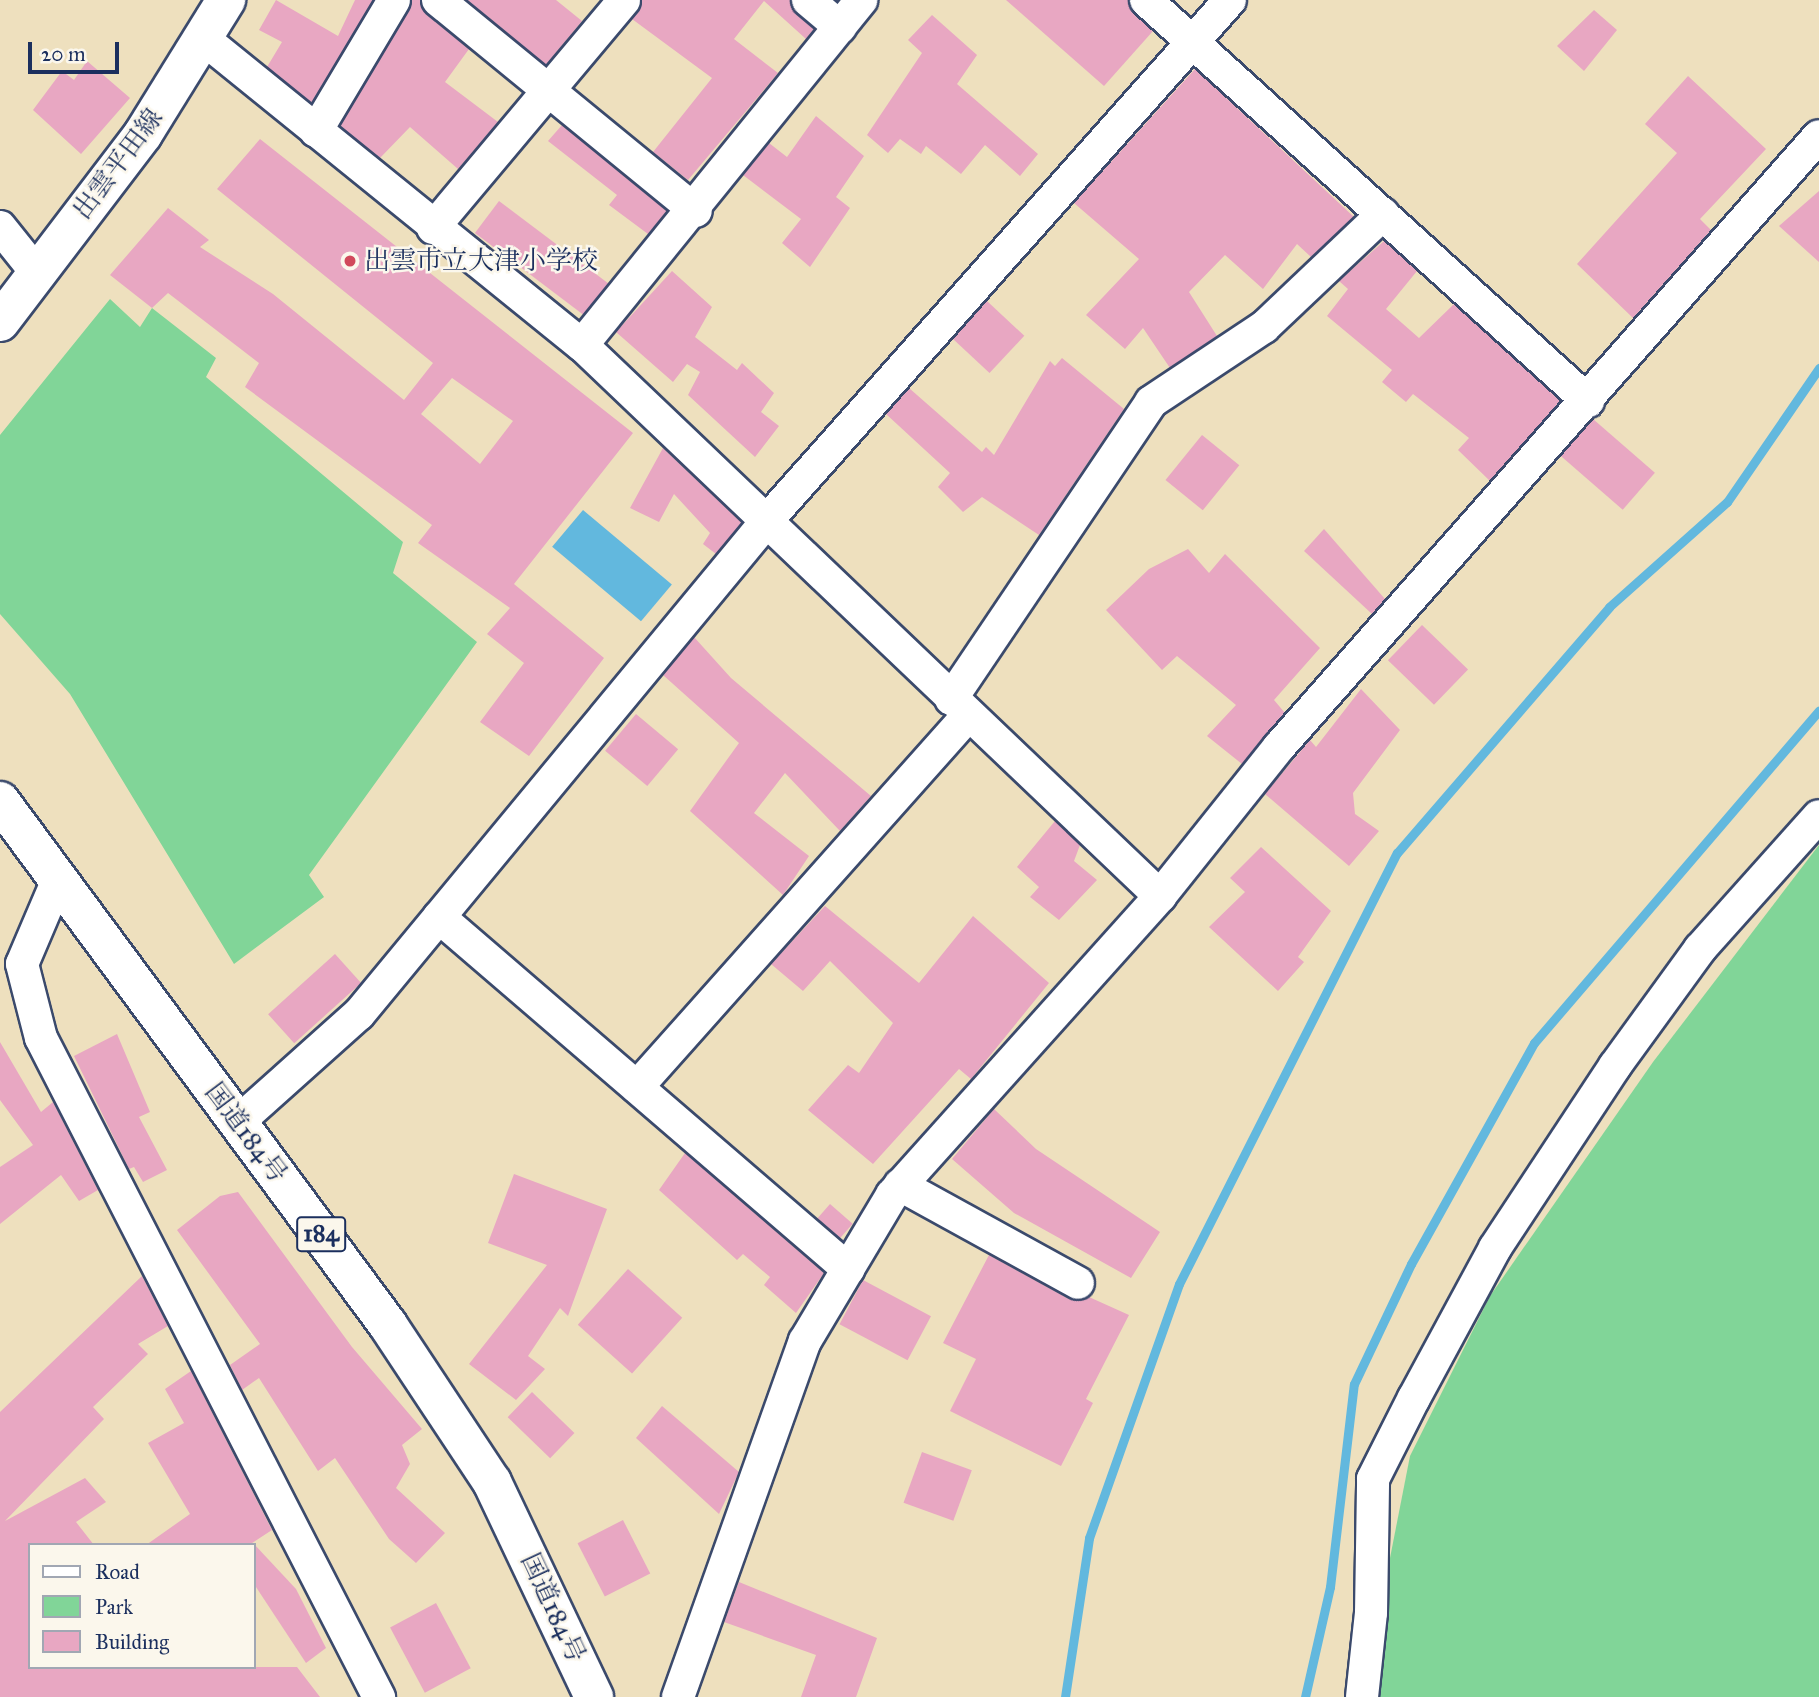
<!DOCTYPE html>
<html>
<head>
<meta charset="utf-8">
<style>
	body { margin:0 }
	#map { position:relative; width:1819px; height:1697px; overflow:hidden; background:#eee0be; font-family:"IM FELL Great Primer","Noto Serif JP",serif }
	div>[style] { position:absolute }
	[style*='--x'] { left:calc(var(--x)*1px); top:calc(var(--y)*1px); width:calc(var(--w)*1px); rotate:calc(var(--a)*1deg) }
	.green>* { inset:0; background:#81d598 }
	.water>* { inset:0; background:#62b8de; transform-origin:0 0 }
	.stream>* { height:9px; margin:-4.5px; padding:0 4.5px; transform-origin:4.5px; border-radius:4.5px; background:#62b8de }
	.building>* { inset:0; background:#e8a7c2; transform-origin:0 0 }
	.roads { filter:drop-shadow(2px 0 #3b4a6c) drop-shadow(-2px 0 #3b4a6c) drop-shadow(0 2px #3b4a6c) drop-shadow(0 -2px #3b4a6c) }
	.street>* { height:32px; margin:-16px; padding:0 16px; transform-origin:16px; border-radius:16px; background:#fff }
	.secondary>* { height:38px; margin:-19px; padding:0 19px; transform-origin:19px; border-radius:19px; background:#fff }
	.highway>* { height:38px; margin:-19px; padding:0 19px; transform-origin:19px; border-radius:19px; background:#fff }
	.dots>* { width:19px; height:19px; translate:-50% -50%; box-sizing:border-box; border:4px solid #fbf7ec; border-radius:50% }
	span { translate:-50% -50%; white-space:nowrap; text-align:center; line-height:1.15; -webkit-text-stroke:5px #fbf7ec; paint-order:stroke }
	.shield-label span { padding:2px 5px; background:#fbf7ec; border:2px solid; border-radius:5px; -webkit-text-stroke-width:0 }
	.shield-label { font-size:24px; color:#1b2f5e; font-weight:700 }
	.street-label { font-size:26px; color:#1b2f5e }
	.poi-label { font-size:26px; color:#1b2f5e }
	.left { translate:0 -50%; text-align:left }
	.legend { position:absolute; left:28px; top:1543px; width:228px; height:126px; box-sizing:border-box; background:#fbf7ec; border:2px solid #a1a7b3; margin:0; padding:9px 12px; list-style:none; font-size:21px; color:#1b2f5e }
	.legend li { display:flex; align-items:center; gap:14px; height:35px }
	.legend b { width:35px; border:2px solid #a1a7b3 }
	.scale { position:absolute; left:28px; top:42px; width:91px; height:32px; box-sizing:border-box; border:4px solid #1b2f5e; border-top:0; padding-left:9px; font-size:21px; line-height:24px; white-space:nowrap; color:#1b2f5e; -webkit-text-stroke:5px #fbf7ec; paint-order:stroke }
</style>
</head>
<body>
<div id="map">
	<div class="green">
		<i style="clip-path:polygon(110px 299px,140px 327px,152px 308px,216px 358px,206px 377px,403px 542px,393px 573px,477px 642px,309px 875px,324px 897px,234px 964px,70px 694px,0 614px,0 435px)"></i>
		<i style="clip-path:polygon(1819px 845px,1819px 1697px,1375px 1697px,1380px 1609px,1410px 1456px,1490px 1296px,1653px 1062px)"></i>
	</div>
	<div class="water">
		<i style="left:583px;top:510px;width:116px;height:48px;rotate:40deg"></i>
	</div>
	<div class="stream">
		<i style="--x:1065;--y:1697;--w:161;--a:-81.4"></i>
		<i style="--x:1089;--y:1538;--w:269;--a:-70.5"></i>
		<i style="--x:1179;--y:1284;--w:483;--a:-63.2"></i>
		<i style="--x:1397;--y:853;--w:325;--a:-49.2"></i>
		<i style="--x:1609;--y:607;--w:158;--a:-41.7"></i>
		<i style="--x:1727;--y:502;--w:163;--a:-55.5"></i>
		<i style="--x:1305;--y:1697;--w:113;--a:-77.2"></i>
		<i style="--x:1330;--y:1587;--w:204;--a:-83.3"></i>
		<i style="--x:1354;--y:1384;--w:133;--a:-64.6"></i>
		<i style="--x:1411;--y:1264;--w:253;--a:-60.9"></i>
		<i style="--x:1534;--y:1043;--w:438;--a:-49.4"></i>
	</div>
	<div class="building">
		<i style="clip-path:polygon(276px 0,338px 36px,355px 0,373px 0,312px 103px,267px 67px,282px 42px,259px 30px)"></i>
		<i style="clip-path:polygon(412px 0,420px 0,426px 14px,469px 49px,445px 82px,498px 122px,458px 169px,410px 127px,380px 158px,340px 126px)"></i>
		<i style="clip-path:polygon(467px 0,556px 0,582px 21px,546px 65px)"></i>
		<i style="clip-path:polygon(642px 0,790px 0,814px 29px,806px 39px,764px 1px,734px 39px,778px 73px,688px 180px,653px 152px,712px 78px,632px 19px)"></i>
		<i style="clip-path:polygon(1006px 0,1128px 0,1153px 31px,1104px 86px)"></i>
		<i style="clip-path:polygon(1594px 10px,1617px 30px,1584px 71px,1557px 46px)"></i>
		<i style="clip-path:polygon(932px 15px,977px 55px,957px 84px,1038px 154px,1020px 176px,985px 145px,961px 174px,926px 146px,921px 154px,900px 139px,888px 153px,867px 135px,922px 53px,908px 40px)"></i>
		<i style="clip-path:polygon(87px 61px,130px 98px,81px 154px,33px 110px,62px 71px,74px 80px)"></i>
		<i style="clip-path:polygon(1195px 69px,1354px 217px,1311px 257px,1297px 244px,1263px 289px,1225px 255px,1189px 292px,1217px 336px,1170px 368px,1143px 328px,1125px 349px,1086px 315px,1139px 259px,1074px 203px)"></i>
		<i style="clip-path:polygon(1688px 76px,1766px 149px,1700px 219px,1711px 230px,1633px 318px,1577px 264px,1677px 153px,1645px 124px)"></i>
		<i style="clip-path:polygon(816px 116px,864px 156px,836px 197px,850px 208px,810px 267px,782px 243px,801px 219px,743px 175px,769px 143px,787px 157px)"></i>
		<i style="clip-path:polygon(562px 125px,667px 211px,648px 234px,609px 205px,617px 195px,548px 141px)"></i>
		<i style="clip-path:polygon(evenodd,260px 139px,633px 433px,514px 584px,604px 658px,529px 756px,480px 722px,524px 663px,487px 634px,510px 608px,418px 543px,432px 525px,245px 387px,259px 363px,168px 293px,152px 308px,110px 275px,168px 208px,209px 240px,200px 247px,273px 294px,404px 400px,433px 363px,217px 189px,260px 139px,452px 378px,513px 421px,480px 464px,421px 414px,452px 378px)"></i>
		<i style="clip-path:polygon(1819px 191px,1819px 262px,1779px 226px)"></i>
		<i style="left:499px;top:201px;width:137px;height:40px;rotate:37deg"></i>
		<i style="clip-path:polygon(1384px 241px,1417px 271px,1386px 309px,1419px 338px,1454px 304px,1560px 401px,1490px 481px,1458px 450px,1469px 438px,1413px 394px,1406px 402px,1382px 382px,1392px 370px,1327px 316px,1348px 289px,1339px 281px)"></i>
		<i style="clip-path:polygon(672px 271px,712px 307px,695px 337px,737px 370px,742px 363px,774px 393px,761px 412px,779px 426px,755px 457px,688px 395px,700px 372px,687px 364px,673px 382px,616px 332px)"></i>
		<i style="left:987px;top:301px;width:51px;height:51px;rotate:43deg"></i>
		<i style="clip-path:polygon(1062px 358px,1124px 409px,1039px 535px,982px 497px,963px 512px,938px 487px,950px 473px,886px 414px,909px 388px,982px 452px,986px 447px,994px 455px,1050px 361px,1055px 366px)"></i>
		<i style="left:1593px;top:419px;width:82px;height:49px;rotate:41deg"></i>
		<i style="left:1202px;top:435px;width:48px;height:58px;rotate:39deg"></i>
		<i style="clip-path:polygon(663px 448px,742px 523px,716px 554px,703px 544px,710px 533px,674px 494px,659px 522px,630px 508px)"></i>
		<i style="clip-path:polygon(1324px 529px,1385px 599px,1372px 614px,1304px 551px)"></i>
		<i style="clip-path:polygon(1188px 549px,1209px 573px,1225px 554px,1320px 648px,1274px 700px,1285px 713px,1242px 764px,1207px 736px,1236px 705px,1177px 656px,1162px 670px,1106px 610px,1149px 569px)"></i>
		<i style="left:1422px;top:625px;width:64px;height:49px;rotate:44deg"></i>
		<i style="clip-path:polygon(694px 637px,731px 678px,871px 796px,840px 831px,785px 773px,754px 813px,809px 856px,783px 895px,690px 811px,739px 743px,663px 675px)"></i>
		<i style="clip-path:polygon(1361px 689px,1400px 730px,1353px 793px,1355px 814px,1379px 831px,1349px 866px,1265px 794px,1310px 740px,1316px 747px)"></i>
		<i style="left:636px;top:714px;width:55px;height:48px;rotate:40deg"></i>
		<i style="clip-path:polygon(1055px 821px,1080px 845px,1074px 861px,1097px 880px,1059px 920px,1030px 897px,1039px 887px,1017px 867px)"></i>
		<i style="clip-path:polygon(1261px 847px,1331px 911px,1298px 957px,1304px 962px,1278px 991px,1209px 927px,1245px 892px,1230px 878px)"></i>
		<i style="clip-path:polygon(825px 906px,919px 983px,973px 916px,1049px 983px,971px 1079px,959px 1069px,873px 1164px,808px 1110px,848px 1065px,859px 1073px,893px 1023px,830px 961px,803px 991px,771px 964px)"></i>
		<i style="left:335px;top:954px;width:39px;height:90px;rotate:48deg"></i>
		<i style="clip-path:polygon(117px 1034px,150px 1112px,139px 1117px,167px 1170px,143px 1182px,134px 1167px,129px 1169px,74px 1056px)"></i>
		<i style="clip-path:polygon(0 1042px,41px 1112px,53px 1102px,98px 1190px,79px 1201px,61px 1175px,0 1224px,0 1167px,33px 1145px,0 1100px)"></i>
		<i style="clip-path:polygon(994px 1109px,1036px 1149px,1160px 1232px,1131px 1278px,1014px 1213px,952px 1159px)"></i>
		<i style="clip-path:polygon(685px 1153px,824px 1273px,796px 1313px,764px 1285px,770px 1277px,743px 1254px,737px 1260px,659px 1190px)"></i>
		<i style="clip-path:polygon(514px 1174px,607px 1209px,568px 1316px,560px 1308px,528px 1356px,545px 1369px,516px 1400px,469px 1364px,547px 1265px,488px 1243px)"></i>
		<i style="clip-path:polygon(238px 1192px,352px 1347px,422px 1429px,402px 1445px,410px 1464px,396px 1488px,445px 1533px,416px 1563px,389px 1539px,335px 1458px,318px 1471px,259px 1378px,242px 1390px,230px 1365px,260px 1344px,177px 1230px,220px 1196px)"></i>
		<i style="left:830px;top:1204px;width:30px;height:19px;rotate:41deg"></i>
		<i style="clip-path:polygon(989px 1255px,1069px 1299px,1089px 1297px,1129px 1315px,1086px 1399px,1093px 1403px,1061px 1466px,950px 1411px,976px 1359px,943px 1343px)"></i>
		<i style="left:628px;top:1269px;width:73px;height:75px;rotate:42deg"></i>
		<i style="clip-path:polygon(142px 1276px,168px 1326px,138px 1344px,148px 1354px,93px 1407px,104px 1419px,5px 1521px,85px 1478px,106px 1502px,76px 1522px,94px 1545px,30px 1545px,30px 1667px,297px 1667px,320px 1697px,0 1697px,0 1412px)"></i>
		<i style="left:863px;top:1280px;width:77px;height:50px;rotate:28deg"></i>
		<i style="clip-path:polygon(191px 1371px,272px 1530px,249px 1545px,146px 1545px,190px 1514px,148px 1443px,184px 1423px,165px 1389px)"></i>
		<i style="left:532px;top:1392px;width:59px;height:35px;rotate:44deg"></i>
		<i style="clip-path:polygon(662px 1406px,739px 1472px,719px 1514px,636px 1438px)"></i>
		<i style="left:922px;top:1452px;width:53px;height:54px;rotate:20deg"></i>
		<i style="left:623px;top:1520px;width:60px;height:51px;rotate:63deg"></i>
		<i style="clip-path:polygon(254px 1544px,296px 1589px,326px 1648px,306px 1663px,254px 1584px)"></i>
		<i style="clip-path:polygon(739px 1582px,877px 1638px,856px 1697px,801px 1697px,816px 1655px,724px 1622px)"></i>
		<i style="left:436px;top:1603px;width:74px;height:52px;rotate:62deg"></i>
	</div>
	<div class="roads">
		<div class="street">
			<i style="--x:438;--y:0;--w:333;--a:39.3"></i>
			<i style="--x:808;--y:0;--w:42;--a:40.2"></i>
			<i style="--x:1146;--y:0;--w:597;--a:42.22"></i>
			<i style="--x:205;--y:40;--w:485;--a:39"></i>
			<i style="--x:582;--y:345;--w:799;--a:43.63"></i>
			<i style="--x:316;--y:131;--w:152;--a:-59.2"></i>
			<i style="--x:0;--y:227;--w:58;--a:51.3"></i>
			<i style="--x:433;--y:228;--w:297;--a:-50"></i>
			<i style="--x:582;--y:345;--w:444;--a:-51"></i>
			<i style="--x:951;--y:699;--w:358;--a:-56"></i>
			<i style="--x:1151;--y:402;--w:136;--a:-33.6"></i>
			<i style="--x:1264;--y:327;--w:164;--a:-43.5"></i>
			<i style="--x:57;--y:882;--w:89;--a:113.1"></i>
			<i style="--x:22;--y:964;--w:76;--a:75.6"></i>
			<i style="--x:41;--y:1038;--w:741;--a:62.85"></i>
			<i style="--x:439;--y:917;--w:540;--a:40.72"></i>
			<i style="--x:637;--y:1087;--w:497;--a:-48.3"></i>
			<i style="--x:238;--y:1122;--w:162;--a:-41.8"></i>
			<i style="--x:359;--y:1014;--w:645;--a:-50.41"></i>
			<i style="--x:770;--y:517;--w:692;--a:-48.34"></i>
			<i style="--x:900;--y:1185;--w:203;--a:28.8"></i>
			<i style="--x:678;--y:1697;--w:378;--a:-70.4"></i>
			<i style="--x:805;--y:1341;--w:170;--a:-59.2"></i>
			<i style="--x:892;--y:1195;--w:402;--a:-48.1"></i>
			<i style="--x:1160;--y:896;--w:191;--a:-51.4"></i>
			<i style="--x:1279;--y:747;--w:815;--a:-48.53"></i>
			<i style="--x:1362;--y:1697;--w:84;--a:-83.9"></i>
			<i style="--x:1371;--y:1613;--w:134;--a:-89.1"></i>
			<i style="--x:1373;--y:1479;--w:91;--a:-63.2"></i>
			<i style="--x:1414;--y:1398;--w:170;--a:-61.6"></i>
			<i style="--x:1495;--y:1248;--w:218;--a:-56.6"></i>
			<i style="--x:1615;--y:1066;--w:145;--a:-54"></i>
			<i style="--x:1700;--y:949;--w:178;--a:-48.2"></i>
		</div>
		<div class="secondary">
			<i style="--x:0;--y:322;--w:236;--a:-52.7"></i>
			<i style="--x:143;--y:134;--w:158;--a:-58.2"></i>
		</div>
		<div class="highway">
			<i style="--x:0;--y:801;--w:652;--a:53.48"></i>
			<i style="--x:388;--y:1325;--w:188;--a:56.5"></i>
			<i style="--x:492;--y:1482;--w:238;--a:64.6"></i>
		</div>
	</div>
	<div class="dots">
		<i style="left:350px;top:261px;background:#d1495b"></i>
	</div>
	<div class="shield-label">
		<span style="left:321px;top:1234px">184</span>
	</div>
	<div class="street-label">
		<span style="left:118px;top:164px;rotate:-53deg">出雲平田線</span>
		<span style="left:246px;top:1133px;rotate:53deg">国道184号</span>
		<span style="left:553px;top:1608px;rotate:65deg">国道184号</span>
	</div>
	<div class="poi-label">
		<span class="left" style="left:364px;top:261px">出雲市立大津小学校</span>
	</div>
	<ul class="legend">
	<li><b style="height:9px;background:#fff"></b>Road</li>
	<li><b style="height:19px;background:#81d598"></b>Park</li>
	<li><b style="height:19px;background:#e8a7c2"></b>Building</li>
	</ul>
	<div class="scale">20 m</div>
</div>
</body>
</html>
